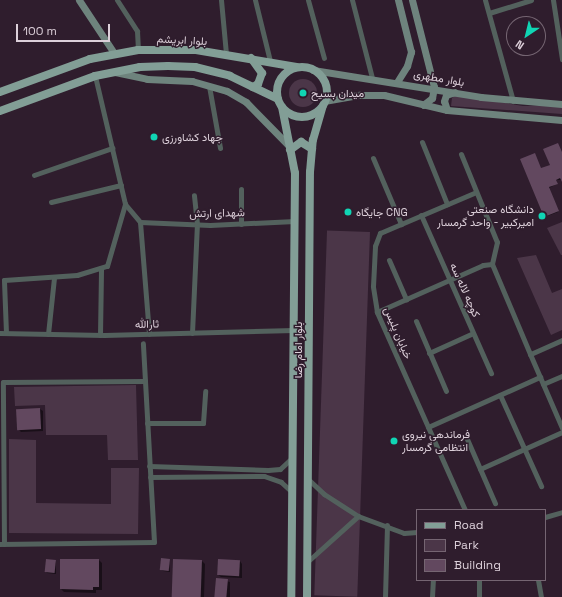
<!DOCTYPE html>
<html>
<head>
<meta charset="utf-8">
<style>
	body { margin:0 }
	#map { position:relative; width:562px; height:597px; overflow:hidden; background:#2f1d2d; font-family:"Space Grotesk",Vazirmatn,sans-serif }
	div>[style] { position:absolute }
	[style*='--x'] { left:calc(var(--x)*1px); top:calc(var(--y)*1px); width:calc(var(--w)*1px); rotate:calc(var(--a)*1deg) }
	.green>* { inset:0; background:#4b3648; transform-origin:0 0 }
	.round { border-radius:50% }
	.shadow>* { inset:0; background:#0007 }
	.building>* { inset:0; background:#62485f; transform-origin:0 0 }
	.street>* { height:5px; margin:-2.5px; padding:0 2.5px; transform-origin:2.5px; border-radius:2.5px; background:#53615d }
	.secondary>* { height:7px; margin:-3.5px; padding:0 3.5px; transform-origin:3.5px; border-radius:3.5px; background:#6e837d }
	.primary>* { height:8px; margin:-4px; padding:0 4px; transform-origin:4px; border-radius:4px; background:#829e96 }
	.primary>.ring { margin:-4px; padding:0; box-sizing:content-box; background:none; border:8px solid #829e96; border-radius:50% }
	.dots>* { width:11px; height:11px; translate:-50% -50%; box-sizing:border-box; border:2px solid #2f1d2d; border-radius:50% }
	span { translate:-50% -50%; white-space:nowrap; text-align:center; line-height:1.15; -webkit-text-stroke:3px #2f1d2d; paint-order:stroke }
	.street-label { font-size:11px; color:#ddd0da }
	.poi-label { font-size:11px; color:#ddd0da }
	.left { translate:0 -50%; text-align:left }
	.right { translate:-100% -50%; text-align:right }
	.legend { position:absolute; left:416px; top:509px; width:130px; height:72px; box-sizing:border-box; background:#2f1d2d; border:1px solid #756572; margin:0; padding:5px 7px; list-style:none; font-size:12px; color:#ddd0da }
	.legend li { display:flex; align-items:center; gap:8px; height:20px }
	.legend b { width:20px; border:1px solid #756572 }
	.north { position:absolute; left:506px; top:16px; width:40px; height:40px; box-sizing:border-box; background:#2f1d2d; border:1px solid #756572; border-radius:50%; rotate:215deg; font-size:11px; font-weight:700; line-height:16px; text-align:center; color:#ddd0da }
	.north::after { content:''; display:block; margin:auto; width:14px; height:18px; background:#10d5b4; clip-path:polygon(50% 0,100% 100%,50% 72%,0 100%) }
	.scale { position:absolute; left:16px; top:24px; width:94px; height:18px; box-sizing:border-box; border:2px solid #ddd0da; border-top:0; padding-left:5px; font-size:12px; line-height:14px; white-space:nowrap; color:#ddd0da; -webkit-text-stroke:3px #2f1d2d; paint-order:stroke }
</style>
</head>
<body>
<div id="map">
	<div class="green">
		<i class="round" style="left:289px;top:79px;width:28px;height:28px"></i>
		<i style="clip-path:polygon(456px 95px,523px 106px,562px 105px,562px 114px,451px 106px,452px 98px)"></i>
		<i style="clip-path:polygon(562px 222px,562px 255px,561px 255px,547px 228px)"></i>
		<i style="left:370px;top:232px;width:365px;height:43px;rotate:92deg"></i>
		<i style="clip-path:polygon(536px 255px,552px 293px,562px 289px,562px 330px,551px 335px,517px 258px)"></i>
		<i style="clip-path:polygon(136px 385px,138px 460px,108px 460px,107px 435px,46px 435px,45px 405px,15px 406px,14px 387px)"></i>
		<i style="clip-path:polygon(9px 439px,36px 440px,36px 503px,111px 504px,111px 468px,139px 468px,138px 534px,9px 533px)"></i>
	</div>
	<div class="shadow">
		<i style="clip-path:polygon(562px 153px,562px 180px,556px 180px,557px 184px,549px 188px,558px 212px,545px 217px,541px 169px,551px 165px)"></i>
		<i style="clip-path:polygon(40px 409px,43px 411px,43px 431px,21px 432px,18px 429px,17px 410px)"></i>
		<i style="clip-path:polygon(61px 560px,99px 560px,102px 563px,102px 590px,96px 590px,96px 593px,64px 592px,61px 589px)"></i>
		<i style="clip-path:polygon(169px 560px,170px 572px,163px 571px,161px 570px)"></i>
		<i style="clip-path:polygon(56px 561px,56px 574px,47px 573px,46px 572px)"></i>
		<i style="clip-path:polygon(202px 561px,205px 564px,204px 597px,173px 597px)"></i>
		<i style="clip-path:polygon(240px 561px,242px 564px,242px 578px,221px 577px,218px 575px)"></i>
		<i style="clip-path:polygon(217px 579px,230px 582px,230px 597px,217px 597px)"></i>
	</div>
	<div class="building">
		<i style="clip-path:polygon(558px 143px,562px 152px,562px 182px,560px 178px,556px 180px,558px 184px,549px 187px,559px 211px,544px 217px,520px 159px,535px 153px,541px 168px,550px 165px,543px 149px)"></i>
		<i style="left:40px;top:408px;width:21px;height:24px;rotate:87deg"></i>
		<i style="left:161px;top:558px;width:9px;height:12px;rotate:6deg"></i>
		<i style="left:46px;top:559px;width:10px;height:13px;rotate:6deg"></i>
		<i style="clip-path:polygon(60px 559px,99px 559px,99px 587px,93px 587px,93px 590px,60px 589px)"></i>
		<i style="left:173px;top:559px;width:29px;height:38px;rotate:2deg"></i>
		<i style="left:218px;top:559px;width:22px;height:16px;rotate:3deg"></i>
		<i style="left:216px;top:578px;width:12px;height:19px;rotate:5deg"></i>
	</div>
	<div class="street">
		<i style="--x:117;--y:0;--w:37;--a:57"></i>
		<i style="--x:137;--y:31;--w:19;--a:87"></i>
		<i style="--x:221;--y:0;--w:54;--a:84.7"></i>
		<i style="--x:255;--y:0;--w:63;--a:76.2"></i>
		<i style="--x:308;--y:0;--w:60;--a:74.6"></i>
		<i style="--x:352;--y:0;--w:81;--a:75.6"></i>
		<i style="--x:485;--y:0;--w:105;--a:74.5"></i>
		<i style="--x:553;--y:0;--w:60;--a:81.3"></i>
		<i style="--x:489;--y:13;--w:44;--a:-17.2"></i>
		<i style="--x:95;--y:76;--w:131;--a:76.8"></i>
		<i style="--x:125;--y:204;--w:23;--a:50"></i>
		<i style="--x:209;--y:86;--w:63;--a:79.9"></i>
		<i style="--x:422;--y:142;--w:67;--a:68"></i>
		<i style="--x:461;--y:154;--w:95;--a:67.8"></i>
		<i style="--x:497;--y:242;--w:23;--a:103"></i>
		<i style="--x:373;--y:158;--w:72;--a:67"></i>
		<i style="--x:34;--y:175;--w:83;--a:-19.1"></i>
		<i style="--x:51;--y:202;--w:72;--a:-13.7"></i>
		<i style="--x:421;--y:215;--w:173;--a:66.1"></i>
		<i style="--x:140;--y:222;--w:70;--a:2.5"></i>
		<i style="--x:210;--y:225;--w:85;--a:-2.7"></i>
		<i style="--x:140;--y:222;--w:112;--a:85.4"></i>
		<i style="--x:241;--y:224;--w:35;--a:-90"></i>
		<i style="--x:389;--y:260;--w:43;--a:66.4"></i>
		<i style="--x:492;--y:264;--w:98;--a:67.1"></i>
		<i style="--x:377;--y:312;--w:116;--a:-23.9"></i>
		<i style="--x:483;--y:265;--w:9;--a:-6"></i>
		<i style="--x:416;--y:321;--w:76;--a:66.8"></i>
		<i style="--x:0;--y:333;--w:104;--a:1.1"></i>
		<i style="--x:104;--y:335;--w:190;--a:-1.5"></i>
		<i style="--x:6;--y:333;--w:53;--a:-92.2"></i>
		<i style="--x:4;--y:280;--w:73;--a:-3.9"></i>
		<i style="--x:77;--y:275;--w:31;--a:-17"></i>
		<i style="--x:107;--y:266;--w:65;--a:-73.8"></i>
		<i style="--x:192;--y:333;--w:109;--a:-87.4"></i>
		<i style="--x:197;--y:224;--w:29;--a:-96"></i>
		<i style="--x:48;--y:334;--w:56;--a:-83.9"></i>
		<i style="--x:100;--y:335;--w:67;--a:-89.1"></i>
		<i style="--x:562;--y:340;--w:35;--a:156"></i>
		<i style="--x:530;--y:354;--w:81;--a:66.6"></i>
		<i style="--x:429;--y:353;--w:48;--a:-24.4"></i>
		<i style="--x:543;--y:384;--w:21;--a:-23"></i>
		<i style="--x:500;--y:395;--w:100;--a:65.7"></i>
		<i style="--x:147;--y:423;--w:56;--a:0"></i>
		<i style="--x:203;--y:423;--w:32;--a:-86"></i>
		<i style="--x:428;--y:427;--w:123;--a:-24.1"></i>
		<i style="--x:467;--y:439;--w:70;--a:66.4"></i>
		<i style="--x:149;--y:466;--w:119;--a:1.9"></i>
		<i style="--x:268;--y:470;--w:12;--a:-5"></i>
		<i style="--x:280;--y:469;--w:16;--a:-43"></i>
		<i style="--x:480;--y:469;--w:90;--a:-24.3"></i>
		<i style="--x:150;--y:477;--w:114;--a:-0.5"></i>
		<i style="--x:264;--y:476;--w:18;--a:19"></i>
		<i style="--x:281;--y:482;--w:15;--a:42"></i>
		<i style="--x:309;--y:480;--w:21;--a:43"></i>
		<i style="--x:324;--y:494;--w:40;--a:32.9"></i>
		<i style="--x:358;--y:516;--w:49;--a:20.3"></i>
		<i style="--x:404;--y:533;--w:13;--a:-4"></i>
		<i style="--x:465;--y:510;--w:217;--a:-114"></i>
		<i style="--x:377;--y:312;--w:26;--a:-99"></i>
		<i style="--x:373;--y:286;--w:40;--a:-87.1"></i>
		<i style="--x:375;--y:246;--w:14;--a:-69"></i>
		<i style="--x:380;--y:233;--w:104;--a:-23.1"></i>
		<i style="--x:545;--y:517;--w:18;--a:-16"></i>
		<i style="--x:0;--y:544;--w:154;--a:-0.7"></i>
		<i style="--x:154;--y:542;--w:199;--a:-93.2"></i>
		<i style="--x:4;--y:544;--w:162;--a:-90.4"></i>
		<i style="--x:3;--y:382;--w:142;--a:-0.4"></i>
		<i style="--x:307;--y:562;--w:69;--a:-42"></i>
		<i style="--x:538;--y:580;--w:17;--a:80"></i>
		<i style="--x:385;--y:597;--w:72;--a:-88.4"></i>
		<i style="--x:432;--y:597;--w:17;--a:-87"></i>
		<i style="--x:479;--y:597;--w:17;--a:-90"></i>
	</div>
	<div class="secondary">
		<i style="--x:79;--y:0;--w:64;--a:56.6"></i>
		<i style="--x:412;--y:0;--w:90;--a:75.8"></i>
		<i style="--x:434;--y:87;--w:11;--a:100"></i>
		<i style="--x:432;--y:98;--w:11;--a:142"></i>
		<i style="--x:313;--y:70;--w:170;--a:9.1"></i>
		<i style="--x:481;--y:97;--w:81;--a:4.9"></i>
		<i style="--x:115;--y:72;--w:33;--a:12"></i>
		<i style="--x:147;--y:79;--w:45;--a:2.5"></i>
		<i style="--x:192;--y:81;--w:36;--a:16"></i>
		<i style="--x:227;--y:91;--w:22;--a:30"></i>
		<i style="--x:246;--y:102;--w:63;--a:45.6"></i>
		<i style="--x:397;--y:82;--w:19;--a:-58"></i>
		<i style="--x:407;--y:66;--w:15;--a:-74"></i>
		<i style="--x:411;--y:52;--w:54;--a:-104"></i>
		<i style="--x:324;--y:101;--w:36;--a:-10"></i>
		<i style="--x:359;--y:95;--w:25;--a:0"></i>
		<i style="--x:384;--y:95;--w:65;--a:13.4"></i>
		<i style="--x:447;--y:110;--w:115;--a:5"></i>
		<i style="--x:447;--y:110;--w:9;--a:-108"></i>
		<i style="--x:444;--y:101;--w:6;--a:-72"></i>
		<i style="--x:446;--y:95;--w:9;--a:-18"></i>
	</div>
	<div class="primary">
		<i style="--x:251;--y:58;--w:19;--a:54"></i>
		<i style="--x:262;--y:73;--w:12;--a:110"></i>
		<i style="--x:258;--y:84;--w:6;--a:149"></i>
		<i class="ring" style="left:277px;top:67px;width:42px;height:42px"></i>
		<i style="--x:0;--y:92;--w:96;--a:-20.1"></i>
		<i style="--x:90;--y:59;--w:49;--a:-10.6"></i>
		<i style="--x:138;--y:50;--w:58;--a:0"></i>
		<i style="--x:196;--y:50;--w:102;--a:9.6"></i>
		<i style="--x:282;--y:107;--w:67;--a:78.9"></i>
		<i style="--x:295;--y:173;--w:424;--a:90.5"></i>
		<i style="--x:0;--y:111;--w:101;--a:-20.2"></i>
		<i style="--x:95;--y:76;--w:46;--a:-11.3"></i>
		<i style="--x:140;--y:67;--w:28;--a:-2"></i>
		<i style="--x:168;--y:66;--w:27;--a:2"></i>
		<i style="--x:195;--y:67;--w:36;--a:14"></i>
		<i style="--x:230;--y:76;--w:53;--a:25.6"></i>
		<i style="--x:290;--y:150;--w:14;--a:-36"></i>
		<i style="--x:301;--y:142;--w:13;--a:32"></i>
		<i style="--x:307;--y:597;--w:425;--a:-89.6"></i>
		<i style="--x:310;--y:172;--w:32;--a:-85"></i>
		<i style="--x:313;--y:140;--w:35;--a:-74"></i>
	</div>
	<div class="dots">
		<i style="left:303px;top:93px;background:#10d5b4"></i>
		<i style="left:154px;top:137px;background:#10d5b4"></i>
		<i style="left:348px;top:212px;background:#10d5b4"></i>
		<i style="left:542px;top:216px;background:#10d5b4"></i>
		<i style="left:394px;top:441px;background:#10d5b4"></i>
	</div>
	<div class="street-label">
		<span style="left:182px;top:40px;rotate:3deg">بلوار ابریشم</span>
		<span style="left:439px;top:78px;rotate:10deg">بلوار مطهری</span>
		<span style="left:217px;top:213px;rotate:-1deg">شهدای ارتش</span>
		<span style="left:465px;top:290px;rotate:66deg">کوچه لاله سه</span>
		<span style="left:147px;top:324px;rotate:-1deg">ثارالله</span>
		<span style="left:398px;top:333px;rotate:67deg">خیابان پلیس</span>
		<span style="left:298px;top:350px;rotate:-90deg">بلوار امام رضا</span>
	</div>
	<div class="poi-label">
		<span class="left" style="left:311px;top:93px">میدان بسیح</span>
		<span class="left" style="left:162px;top:137px">جهاد کشاورزی</span>
		<span class="right" style="left:534px;top:216px">دانشگاه صنعتی<br>امیرکبیر - واحد گرمسار</span>
		<span class="left" style="left:356px;top:212px">جایگاه CNG</span>
		<span class="left" style="left:402px;top:441px">فرماندهی نیروی<br>انتظامی گرمسار</span>
	</div>
	<ul class="legend">
	<li><b style="height:5px;background:#829e96"></b>Road</li>
	<li><b style="height:11px;background:#4b3648"></b>Park</li>
	<li><b style="height:11px;background:#62485f"></b>Building</li>
	</ul>
	<div class="north">N</div>
	<div class="scale">100 m</div>
</div>
</body>
</html>
